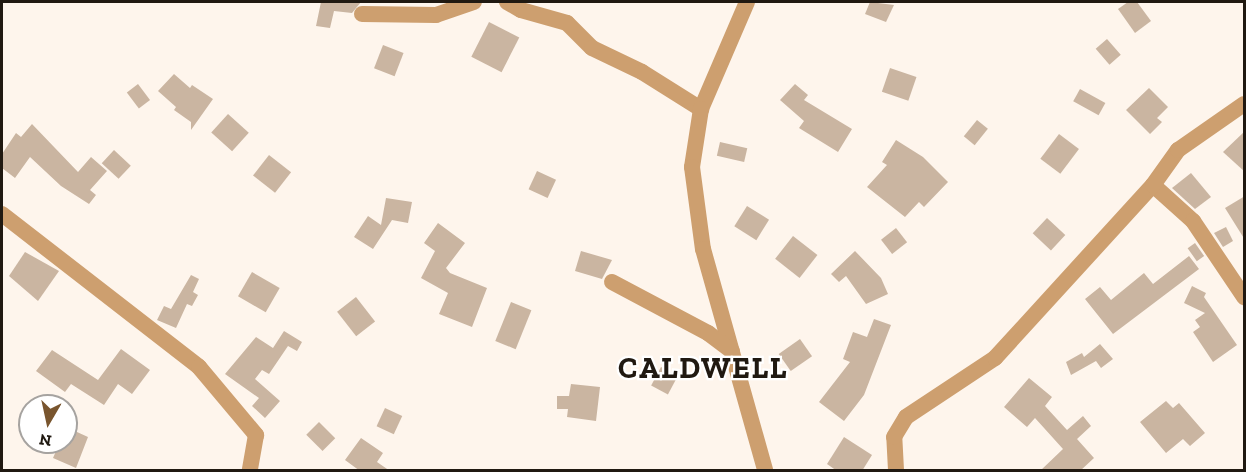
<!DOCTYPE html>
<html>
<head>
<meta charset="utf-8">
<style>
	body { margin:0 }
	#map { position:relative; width:1246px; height:472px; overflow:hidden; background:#fef5ec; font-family:"Zilla Slab",serif }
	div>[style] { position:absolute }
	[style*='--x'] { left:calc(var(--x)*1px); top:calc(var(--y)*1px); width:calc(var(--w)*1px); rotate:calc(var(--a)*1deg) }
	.building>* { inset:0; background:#cab5a1; transform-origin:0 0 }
	.minor>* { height:16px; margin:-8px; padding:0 8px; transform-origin:8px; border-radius:8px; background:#cd9f6f }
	span { translate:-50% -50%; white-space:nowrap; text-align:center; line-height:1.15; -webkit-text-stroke:4.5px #fff; paint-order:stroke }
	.district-label { font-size:30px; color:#201911; font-weight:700; letter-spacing:1.5px }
	.frame { position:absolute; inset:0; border:3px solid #201911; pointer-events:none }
	.north { position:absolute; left:18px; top:394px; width:60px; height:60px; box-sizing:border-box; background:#fff; border:2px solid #a6a3a0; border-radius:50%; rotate:189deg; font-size:16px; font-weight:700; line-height:24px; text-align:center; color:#201911 }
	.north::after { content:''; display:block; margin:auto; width:21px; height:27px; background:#79552e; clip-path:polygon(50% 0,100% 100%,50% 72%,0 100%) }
</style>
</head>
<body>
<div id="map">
	<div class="building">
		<i style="clip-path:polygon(321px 2px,361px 2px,352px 13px,334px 11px,330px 28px,316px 26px)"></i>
		<i style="clip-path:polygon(870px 2px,894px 5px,886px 22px,865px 14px)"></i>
		<i style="clip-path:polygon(1128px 2px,1137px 2px,1151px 21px,1135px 33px,1118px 9px)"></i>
		<i style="left:489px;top:22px;width:34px;height:39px;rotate:27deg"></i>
		<i style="left:1107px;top:39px;width:21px;height:15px;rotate:49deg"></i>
		<i style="left:383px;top:45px;width:22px;height:25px;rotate:21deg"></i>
		<i style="left:890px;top:68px;width:28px;height:25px;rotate:19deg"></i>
		<i style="clip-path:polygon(174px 74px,190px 88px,192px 85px,213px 99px,191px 130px,191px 122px,174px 110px,176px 107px,158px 91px)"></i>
		<i style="left:138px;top:84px;width:20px;height:14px;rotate:53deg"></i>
		<i style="clip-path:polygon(795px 84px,808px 95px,804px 100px,852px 129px,838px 152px,799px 128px,804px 121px,780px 100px)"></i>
		<i style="clip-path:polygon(1149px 88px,1168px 107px,1157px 118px,1162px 122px,1150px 134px,1126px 110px)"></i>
		<i style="left:1080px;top:89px;width:29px;height:14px;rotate:29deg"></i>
		<i style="left:228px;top:114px;width:28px;height:25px;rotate:42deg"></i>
		<i style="left:977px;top:120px;width:14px;height:21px;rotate:39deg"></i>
		<i style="clip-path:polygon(32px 124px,78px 172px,91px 157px,107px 171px,90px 190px,96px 195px,89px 204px,61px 186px,30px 157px,15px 178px,2px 168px,2px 154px,16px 133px,21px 137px)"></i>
		<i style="clip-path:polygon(1245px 131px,1245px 172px,1223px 152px)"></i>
		<i style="left:1059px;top:134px;width:25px;height:31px;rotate:37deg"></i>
		<i style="clip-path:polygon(896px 140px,923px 157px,948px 182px,924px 207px,919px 202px,905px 217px,867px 187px,887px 165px,882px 162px)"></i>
		<i style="left:720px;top:142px;width:28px;height:14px;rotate:13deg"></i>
		<i style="left:114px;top:150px;width:23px;height:18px;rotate:43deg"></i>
		<i style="left:269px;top:155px;width:28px;height:26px;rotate:38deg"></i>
		<i style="left:537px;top:171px;width:21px;height:20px;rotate:25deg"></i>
		<i style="clip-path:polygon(1191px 173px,1211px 197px,1195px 209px,1172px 188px)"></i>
		<i style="clip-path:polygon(1245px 196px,1245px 240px,1225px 208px)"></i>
		<i style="clip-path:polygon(386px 198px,412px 202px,408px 223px,392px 220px,373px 249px,354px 237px,368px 216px,381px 225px)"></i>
		<i style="left:747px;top:206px;width:26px;height:24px;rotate:32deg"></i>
		<i style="left:1047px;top:218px;width:25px;height:21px;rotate:43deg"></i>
		<i style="clip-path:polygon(438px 223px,465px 243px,446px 268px,450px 273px,487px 288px,472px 327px,439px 314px,448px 293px,421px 278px,435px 251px,424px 243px)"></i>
		<i style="clip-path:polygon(1226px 227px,1233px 241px,1223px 247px,1214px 233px)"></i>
		<i style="left:896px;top:228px;width:18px;height:19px;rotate:52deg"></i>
		<i style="left:793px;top:236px;width:31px;height:29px;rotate:38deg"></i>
		<i style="left:1195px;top:243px;width:16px;height:9px;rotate:55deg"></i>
		<i style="clip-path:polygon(581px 251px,612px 260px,602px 279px,575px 271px)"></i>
		<i style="clip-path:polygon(855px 251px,881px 278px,888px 294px,866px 304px,846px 276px,839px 282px,831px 274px)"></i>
		<i style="clip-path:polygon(25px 252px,59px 271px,38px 301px,9px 276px)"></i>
		<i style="clip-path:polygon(1189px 256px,1199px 269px,1113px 334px,1085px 299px,1100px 287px,1111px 300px,1144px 273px,1153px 284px)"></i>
		<i style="left:252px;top:272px;width:32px;height:28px;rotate:30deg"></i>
		<i style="clip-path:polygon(191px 275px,199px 279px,193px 292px,198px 295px,192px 306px,187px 304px,176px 328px,157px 320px,164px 306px,171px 309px)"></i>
		<i style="clip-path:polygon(1192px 286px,1206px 293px,1204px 297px,1237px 345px,1213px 362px,1193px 332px,1200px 327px,1195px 320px,1205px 313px,1184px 303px)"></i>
		<i style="left:356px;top:297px;width:31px;height:24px;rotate:52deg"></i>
		<i style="left:511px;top:302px;width:22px;height:42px;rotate:22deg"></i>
		<i style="clip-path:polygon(874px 319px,891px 325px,864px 395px,844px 421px,819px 402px,850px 362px,843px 359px,853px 332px,867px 337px)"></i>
		<i style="clip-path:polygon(284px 331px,302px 342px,297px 351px,288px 346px,269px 374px,262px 370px,255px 379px,280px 401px,265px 418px,252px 406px,259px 398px,225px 374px,256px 337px,273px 348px)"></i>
		<i style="left:800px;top:339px;width:21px;height:26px;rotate:55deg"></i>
		<i style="clip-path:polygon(1100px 344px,1113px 359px,1101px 368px,1096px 361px,1071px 375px,1066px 362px,1082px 353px,1084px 357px)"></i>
		<i style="clip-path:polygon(121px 349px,150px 370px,132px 394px,118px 384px,104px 405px,71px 384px,65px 392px,36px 371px,52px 350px,98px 380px)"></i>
		<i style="left:661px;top:367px;width:19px;height:21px;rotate:28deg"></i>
		<i style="clip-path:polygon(1029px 378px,1052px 397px,1045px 406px,1067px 430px,1083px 416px,1091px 426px,1077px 439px,1094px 458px,1080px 471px,1040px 471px,1063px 449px,1035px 418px,1027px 427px,1004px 407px)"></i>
		<i style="clip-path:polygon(571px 384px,600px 387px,596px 421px,567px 417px,568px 409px,557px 409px,557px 396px,569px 396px)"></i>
		<i style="clip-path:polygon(1166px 401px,1173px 408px,1179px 403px,1205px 433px,1190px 446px,1183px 439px,1166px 453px,1140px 422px)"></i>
		<i style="left:385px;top:408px;width:19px;height:20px;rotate:25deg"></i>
		<i style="left:319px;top:422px;width:23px;height:18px;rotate:45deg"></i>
		<i style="clip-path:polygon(66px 427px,88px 437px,76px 468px,53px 458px,60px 442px,66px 442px)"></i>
		<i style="clip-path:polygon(844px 437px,872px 455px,862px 471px,837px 471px,827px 464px)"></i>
		<i style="clip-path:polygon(361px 438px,383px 453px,377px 462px,390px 471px,360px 471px,345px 460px)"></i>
	</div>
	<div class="minor">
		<i style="--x:507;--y:2;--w:16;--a:30"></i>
		<i style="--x:521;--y:10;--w:48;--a:15.8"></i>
		<i style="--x:567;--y:23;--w:35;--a:45"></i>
		<i style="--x:592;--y:48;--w:55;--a:25.6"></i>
		<i style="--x:642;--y:72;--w:70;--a:32.1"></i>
		<i style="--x:747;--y:2;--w:116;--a:113.3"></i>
		<i style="--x:701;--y:109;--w:59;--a:98.8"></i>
		<i style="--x:692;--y:167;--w:83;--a:82.4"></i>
		<i style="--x:703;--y:249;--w:230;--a:74.3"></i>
		<i style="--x:362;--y:14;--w:74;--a:0.8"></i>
		<i style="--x:436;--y:15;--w:40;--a:-18.9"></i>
		<i style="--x:1153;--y:185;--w:54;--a:42"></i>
		<i style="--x:1193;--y:221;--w:92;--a:56.1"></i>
		<i style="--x:2;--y:214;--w:249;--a:37.8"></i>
		<i style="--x:199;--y:367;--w:89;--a:50"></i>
		<i style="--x:256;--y:435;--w:36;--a:100"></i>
		<i style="--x:612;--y:282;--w:109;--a:28"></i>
		<i style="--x:708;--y:333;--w:30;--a:37"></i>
		<i style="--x:896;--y:470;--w:33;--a:-93"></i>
		<i style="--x:894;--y:437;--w:23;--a:-59"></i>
		<i style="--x:906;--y:417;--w:107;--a:-33.5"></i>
		<i style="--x:995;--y:358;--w:234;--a:-47.6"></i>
		<i style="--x:1153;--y:185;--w:43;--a:-54.5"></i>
		<i style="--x:1178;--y:150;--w:80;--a:-34.9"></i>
	</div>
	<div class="district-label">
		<span style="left:703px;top:368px">CALDWELL</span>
	</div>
	<div class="frame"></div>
	<div class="north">N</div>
</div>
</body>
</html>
